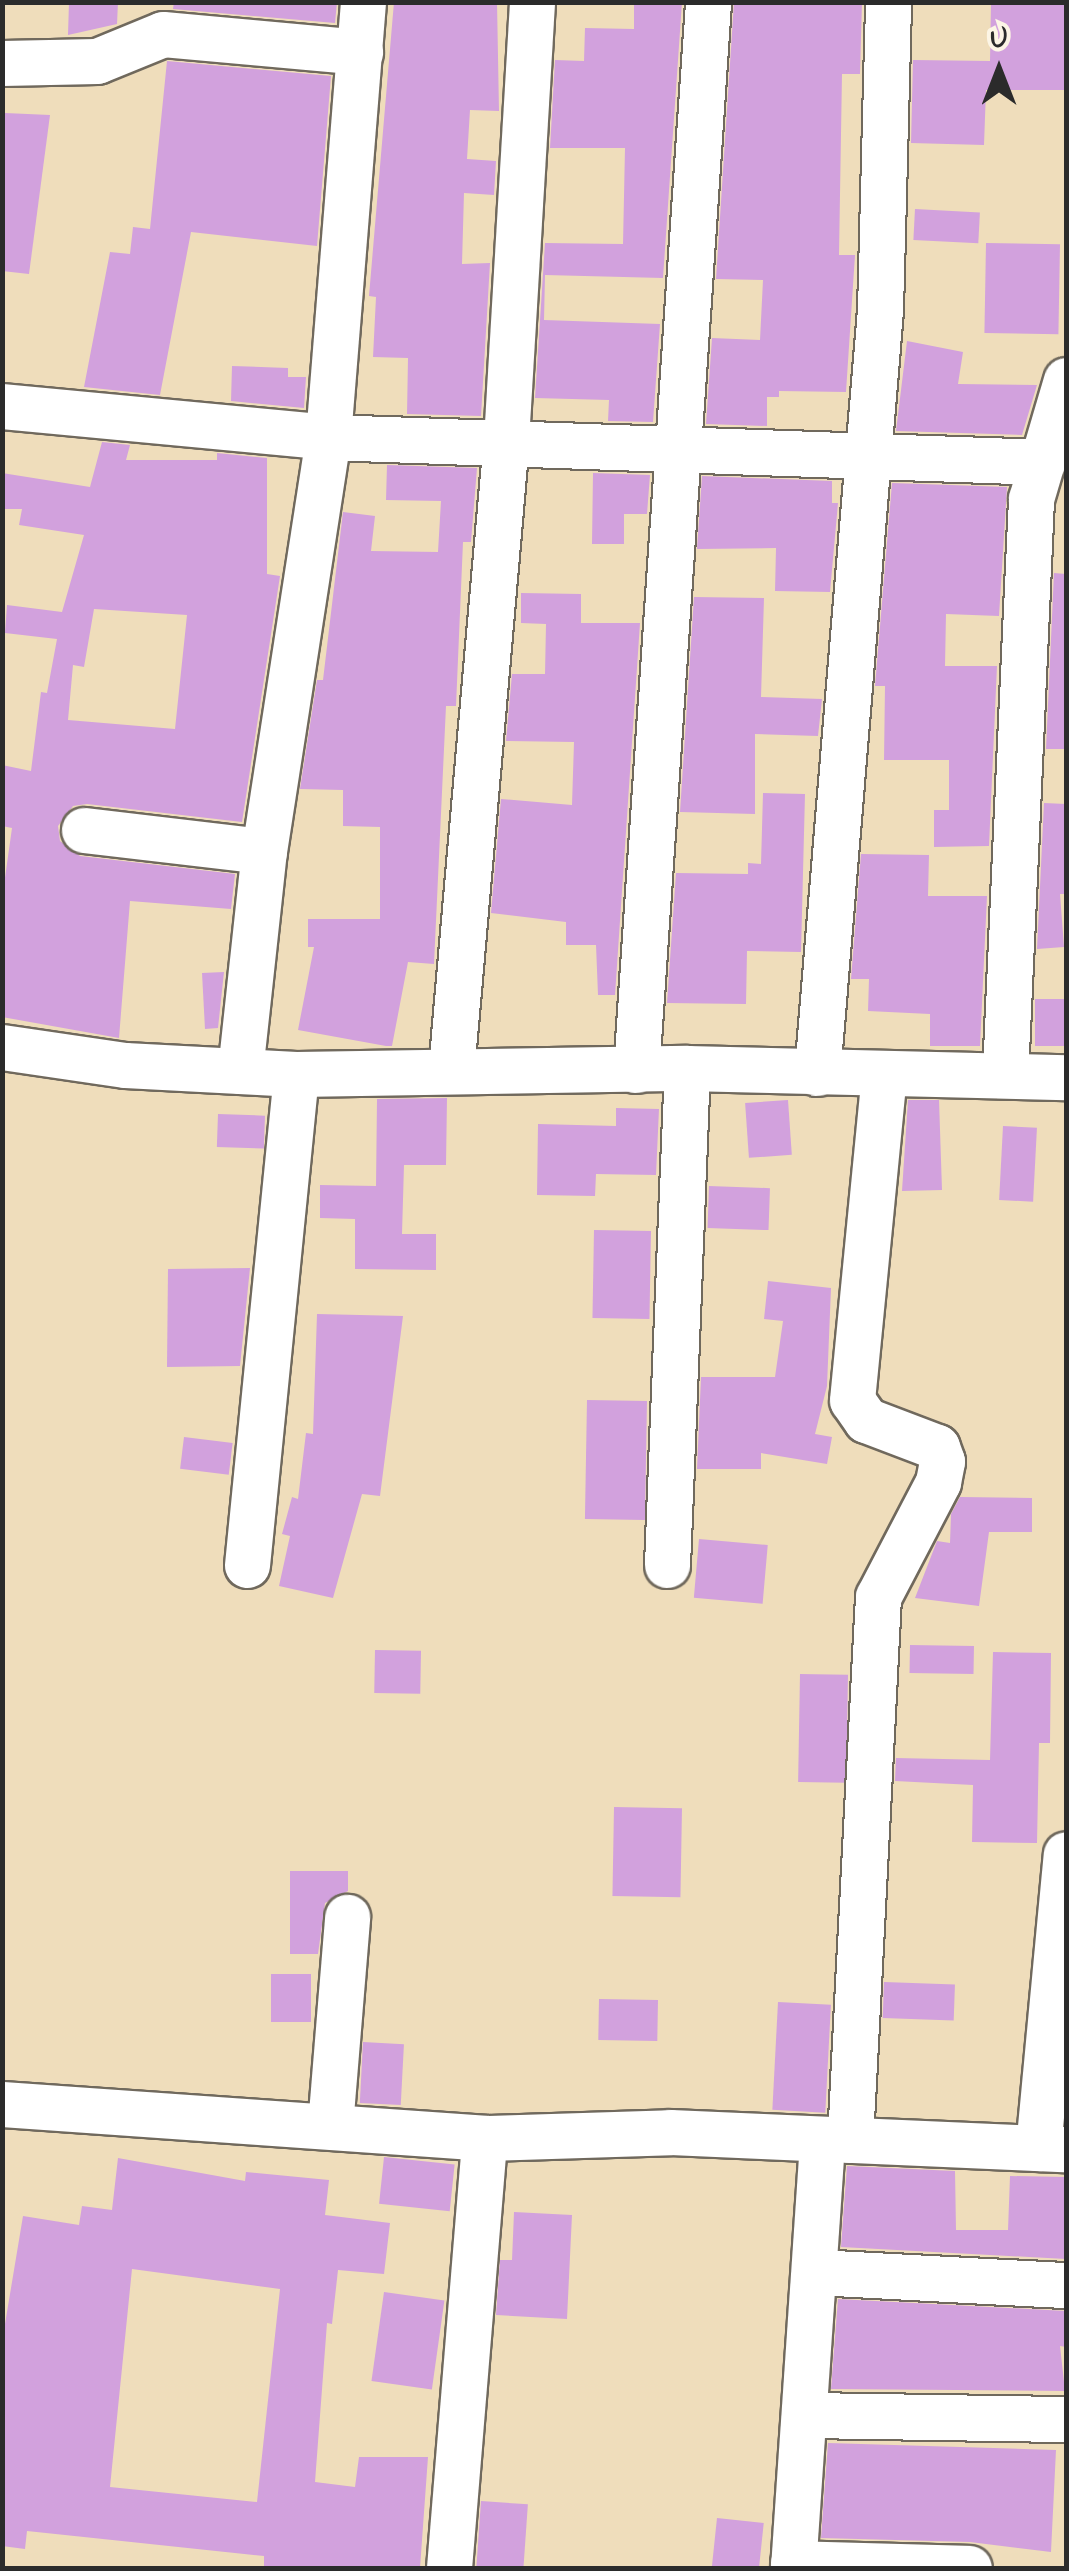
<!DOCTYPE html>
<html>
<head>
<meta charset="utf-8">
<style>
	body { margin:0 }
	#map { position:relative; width:1069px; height:2571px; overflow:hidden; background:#efddbb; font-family:Mynerve,sans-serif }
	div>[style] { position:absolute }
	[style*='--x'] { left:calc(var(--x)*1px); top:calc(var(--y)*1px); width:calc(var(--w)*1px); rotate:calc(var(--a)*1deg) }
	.building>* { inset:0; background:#d2a1dd; transform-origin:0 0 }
	.roads { filter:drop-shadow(2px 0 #70695d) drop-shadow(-2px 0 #70695d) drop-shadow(0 2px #70695d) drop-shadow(0 -2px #70695d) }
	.minor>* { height:45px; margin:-22.5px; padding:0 22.5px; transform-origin:22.5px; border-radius:22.5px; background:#fff }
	span { translate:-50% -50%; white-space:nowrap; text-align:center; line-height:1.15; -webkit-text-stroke:8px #fcf5e5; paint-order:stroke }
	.frame { position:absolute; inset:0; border:5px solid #2b2b2b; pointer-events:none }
	.north { position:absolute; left:949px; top:20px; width:100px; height:100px; -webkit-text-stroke:8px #fcf5e5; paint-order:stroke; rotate:0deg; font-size:28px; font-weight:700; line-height:40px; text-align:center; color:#2b2b2b }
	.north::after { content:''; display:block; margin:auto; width:35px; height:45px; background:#2b2b2b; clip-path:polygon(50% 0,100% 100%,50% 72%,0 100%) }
</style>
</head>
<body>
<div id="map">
	<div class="building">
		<i style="clip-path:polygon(69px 2px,118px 2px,117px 24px,68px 35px)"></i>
		<i style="clip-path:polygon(174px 2px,337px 2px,335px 23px,173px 9px)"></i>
		<i style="clip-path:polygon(394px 2px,497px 2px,499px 111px,470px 110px,467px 159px,496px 161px,494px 195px,464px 193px,462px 264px,490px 263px,481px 416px,407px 414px,408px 358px,373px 357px,376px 297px,369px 296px)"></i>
		<i style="clip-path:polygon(634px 2px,682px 2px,663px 278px,545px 275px,544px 320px,660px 324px,653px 422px,608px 421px,609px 400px,535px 398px,545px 243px,623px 244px,625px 148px,550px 148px,555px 60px,584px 61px,585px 28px,634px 29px)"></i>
		<i style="clip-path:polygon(734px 2px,862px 2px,860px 74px,842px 74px,839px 255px,855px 255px,846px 392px,779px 391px,779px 397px,767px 397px,767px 426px,706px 424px,712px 338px,760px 340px,763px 280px,716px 279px)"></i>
		<i style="clip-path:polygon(991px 2px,1066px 2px,1066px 90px,986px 90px,984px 145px,911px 143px,913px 60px,990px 61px)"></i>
		<i style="clip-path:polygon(167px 61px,331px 76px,317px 246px,191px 232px,160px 395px,84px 387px,110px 252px,130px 254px,133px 227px,150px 229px)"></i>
		<i style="clip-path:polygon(5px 113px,50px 115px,29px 274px,2px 271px)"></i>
		<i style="left:915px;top:209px;width:65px;height:31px;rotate:3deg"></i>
		<i style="left:986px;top:243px;width:74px;height:90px;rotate:1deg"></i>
		<i style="clip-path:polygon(907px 341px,963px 352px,958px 384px,1037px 385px,1022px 435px,896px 431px)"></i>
		<i style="clip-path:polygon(232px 366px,288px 368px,288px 377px,306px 377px,304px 408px,231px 401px)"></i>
		<i style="clip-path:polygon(evenodd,102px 442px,130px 445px,126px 460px,217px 460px,217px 453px,267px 458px,267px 574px,280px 576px,242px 822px,87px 804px,73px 806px,58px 826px,60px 841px,80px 856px,235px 874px,231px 909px,130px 901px,119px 1038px,2px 1017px,2px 899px,12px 828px,2px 826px,2px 765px,31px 771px,41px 692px,47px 693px,57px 639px,5px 633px,7px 605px,62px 612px,84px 535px,19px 525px,22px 509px,2px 509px,2px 473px,90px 487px,102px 442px,94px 609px,187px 615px,175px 729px,68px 720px,73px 665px,84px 667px,94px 609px)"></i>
		<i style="clip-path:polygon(387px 465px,477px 468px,471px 542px,463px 542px,456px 706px,446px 706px,434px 964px,408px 962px,392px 1046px,386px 1046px,298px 1030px,314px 947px,308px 947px,308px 919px,380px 919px,380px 827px,343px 826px,343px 790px,300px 789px,317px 680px,323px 680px,343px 512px,375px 516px,371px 551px,438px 552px,441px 501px,386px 500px)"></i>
		<i style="clip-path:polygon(593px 473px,650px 475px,647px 514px,624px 514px,624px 544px,592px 544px)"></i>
		<i style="clip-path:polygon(702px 476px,832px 481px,832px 503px,838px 503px,830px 592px,775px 591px,776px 548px,697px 549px)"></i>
		<i style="clip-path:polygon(892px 483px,1007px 487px,999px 616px,946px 614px,945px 666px,997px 666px,989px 846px,934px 847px,934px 810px,949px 810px,949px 760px,884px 760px,885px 686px,875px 686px)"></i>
		<i style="clip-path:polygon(1054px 573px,1066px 574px,1066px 749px,1046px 749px)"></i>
		<i style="clip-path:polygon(521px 593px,581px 594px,581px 623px,640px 623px,615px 995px,598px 995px,596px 945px,566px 945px,566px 922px,491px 913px,501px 799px,572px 805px,574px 742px,506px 741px,512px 674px,545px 674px,546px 624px,521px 623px)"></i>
		<i style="clip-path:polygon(694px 597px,764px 598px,761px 697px,822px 699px,818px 736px,755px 734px,755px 814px,680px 812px)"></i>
		<i style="clip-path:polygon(763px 793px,805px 794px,801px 952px,747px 951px,746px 1004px,667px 1003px,676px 873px,748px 874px,748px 863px,761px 864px)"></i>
		<i style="clip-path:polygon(1044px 803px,1066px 804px,1066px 894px,1060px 894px,1064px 947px,1037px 949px)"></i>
		<i style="clip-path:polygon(861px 854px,929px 855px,928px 896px,987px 896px,980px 1046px,930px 1046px,930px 1014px,868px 1011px,869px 979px,851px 979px)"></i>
		<i style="clip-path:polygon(224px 972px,218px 1028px,205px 1029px,202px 973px)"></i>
		<i style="left:1066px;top:999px;width:47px;height:31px;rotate:90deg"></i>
		<i style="clip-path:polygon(447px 1098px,446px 1165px,404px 1165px,402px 1234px,436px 1234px,436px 1270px,355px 1269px,355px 1219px,320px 1218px,320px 1185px,376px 1186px,377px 1099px)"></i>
		<i style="left:788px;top:1100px;width:55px;height:43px;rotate:86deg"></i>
		<i style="clip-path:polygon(908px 1100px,939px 1100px,942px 1190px,902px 1191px)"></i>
		<i style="clip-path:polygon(616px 1108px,659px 1109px,656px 1175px,596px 1174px,595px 1196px,537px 1195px,538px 1124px,616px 1126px)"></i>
		<i style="left:218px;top:1114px;width:47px;height:33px;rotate:2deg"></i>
		<i style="left:1003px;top:1126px;width:34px;height:74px;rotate:3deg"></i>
		<i style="left:709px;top:1186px;width:61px;height:42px;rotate:2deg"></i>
		<i style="left:594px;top:1230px;width:57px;height:88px;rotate:1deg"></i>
		<i style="clip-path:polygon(250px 1268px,240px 1366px,167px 1367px,168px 1269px)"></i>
		<i style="clip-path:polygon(768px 1281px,831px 1288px,827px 1386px,815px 1434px,832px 1437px,827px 1464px,761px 1453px,761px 1469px,697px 1469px,701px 1377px,775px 1377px,783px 1321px,764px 1319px)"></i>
		<i style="clip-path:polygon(317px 1314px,403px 1316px,380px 1496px,362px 1494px,333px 1598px,279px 1586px,290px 1536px,282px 1534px,292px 1497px,298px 1499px,306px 1433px,313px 1434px)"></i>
		<i style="left:587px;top:1400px;width:60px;height:119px;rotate:1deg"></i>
		<i style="left:184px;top:1437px;width:49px;height:32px;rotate:7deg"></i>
		<i style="clip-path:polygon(960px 1497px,1032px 1498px,1032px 1532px,989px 1532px,979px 1606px,915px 1598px,937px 1541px,950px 1543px,951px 1514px)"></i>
		<i style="left:699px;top:1539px;width:69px;height:59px;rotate:5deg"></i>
		<i style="left:910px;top:1645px;width:64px;height:28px;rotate:1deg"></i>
		<i style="left:375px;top:1650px;width:46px;height:43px;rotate:1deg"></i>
		<i style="clip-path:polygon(993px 1652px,1051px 1653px,1050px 1743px,1039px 1743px,1037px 1843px,972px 1842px,973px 1785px,895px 1781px,896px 1758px,990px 1760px)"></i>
		<i style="left:800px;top:1674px;width:48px;height:108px;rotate:1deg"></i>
		<i style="left:614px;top:1807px;width:68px;height:89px;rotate:1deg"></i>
		<i style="clip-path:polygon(290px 1871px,348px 1871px,348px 1891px,325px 1903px,318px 1954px,290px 1954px)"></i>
		<i style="left:271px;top:1974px;width:40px;height:48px"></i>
		<i style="left:884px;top:1982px;width:71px;height:36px;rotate:2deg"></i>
		<i style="left:599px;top:1999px;width:59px;height:41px;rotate:1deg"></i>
		<i style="left:778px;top:2002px;width:53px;height:108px;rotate:3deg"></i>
		<i style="left:363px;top:2042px;width:41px;height:61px;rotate:3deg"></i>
		<i style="left:384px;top:2157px;width:71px;height:47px;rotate:6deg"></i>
		<i style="clip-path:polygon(evenodd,118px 2158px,245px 2181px,246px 2172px,329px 2180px,325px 2215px,390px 2223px,384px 2274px,338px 2270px,332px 2324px,327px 2323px,315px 2482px,355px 2487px,359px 2457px,428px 2457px,420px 2568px,264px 2568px,264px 2556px,27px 2531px,25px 2549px,2px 2546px,2px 2342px,23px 2216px,79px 2225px,82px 2206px,112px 2210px,118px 2158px,132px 2269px,280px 2289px,257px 2502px,110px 2487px,132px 2269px)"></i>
		<i style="clip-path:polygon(847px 2166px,955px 2171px,956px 2230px,1008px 2230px,1010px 2176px,1066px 2177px,1066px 2259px,841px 2247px)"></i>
		<i style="clip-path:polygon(514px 2212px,572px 2215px,567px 2319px,496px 2315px,500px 2260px,512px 2260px)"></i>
		<i style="left:384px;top:2292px;width:61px;height:90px;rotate:8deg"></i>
		<i style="clip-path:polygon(838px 2299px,1066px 2311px,1066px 2347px,1060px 2346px,1065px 2391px,831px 2389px)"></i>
		<i style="clip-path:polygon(828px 2443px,1056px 2450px,1051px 2552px,970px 2542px,821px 2538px)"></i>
		<i style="left:481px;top:2501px;width:47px;height:67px;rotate:4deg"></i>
		<i style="left:717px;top:2518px;width:47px;height:50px;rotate:6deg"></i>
	</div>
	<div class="roads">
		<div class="minor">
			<i style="--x:2;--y:63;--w:95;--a:-1.2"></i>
			<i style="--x:97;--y:61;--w:71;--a:-22.2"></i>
			<i style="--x:163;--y:34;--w:198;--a:5.2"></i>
			<i style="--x:2;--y:406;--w:327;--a:5.4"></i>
			<i style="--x:328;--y:437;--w:715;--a:2"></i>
			<i style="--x:84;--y:830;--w:181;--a:6.7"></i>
			<i style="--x:2;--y:1047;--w:124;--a:8.3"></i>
			<i style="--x:125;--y:1065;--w:171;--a:3"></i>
			<i style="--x:296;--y:1074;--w:391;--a:-0.9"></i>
			<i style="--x:687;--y:1068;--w:379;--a:1.4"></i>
			<i style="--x:451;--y:1070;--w:632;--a:-85.01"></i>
			<i style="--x:506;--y:440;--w:439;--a:-86.6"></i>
			<i style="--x:636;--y:1070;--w:1070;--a:-86.14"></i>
			<i style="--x:240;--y:1071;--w:221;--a:-83.8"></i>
			<i style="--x:264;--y:851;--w:419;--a:-81.2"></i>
			<i style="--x:328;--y:437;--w:436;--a:-85.4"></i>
			<i style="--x:817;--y:1073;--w:766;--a:-85.28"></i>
			<i style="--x:880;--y:310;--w:308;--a:-88.5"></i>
			<i style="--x:1005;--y:1074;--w:576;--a:-87.41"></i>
			<i style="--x:1031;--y:499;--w:124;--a:-73.6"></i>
			<i style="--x:247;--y:1565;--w:493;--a:-84.3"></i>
			<i style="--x:667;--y:1565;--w:497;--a:-87.7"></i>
			<i style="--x:2;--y:2104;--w:483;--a:4"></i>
			<i style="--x:484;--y:2138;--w:186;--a:-1.8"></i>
			<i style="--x:670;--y:2132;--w:396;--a:2.5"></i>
			<i style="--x:330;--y:2126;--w:210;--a:-85.3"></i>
			<i style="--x:850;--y:2140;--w:544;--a:-87.05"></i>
			<i style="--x:878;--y:1597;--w:130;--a:-62.4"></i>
			<i style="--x:938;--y:1482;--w:21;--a:-79"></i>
			<i style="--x:942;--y:1461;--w:15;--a:-110"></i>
			<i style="--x:937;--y:1447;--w:76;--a:-159.2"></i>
			<i style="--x:866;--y:1420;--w:24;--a:-125"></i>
			<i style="--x:852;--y:1400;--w:328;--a:-84.4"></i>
			<i style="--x:1038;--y:2148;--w:295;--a:-84.6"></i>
			<i style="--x:815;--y:2272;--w:251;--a:3"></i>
			<i style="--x:807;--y:2415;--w:259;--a:0.9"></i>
			<i style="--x:793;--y:2563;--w:176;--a:1.6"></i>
			<i style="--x:449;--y:2568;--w:431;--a:-85.3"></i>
			<i style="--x:793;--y:2568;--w:429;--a:-86.1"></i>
		</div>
	</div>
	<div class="frame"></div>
	<div class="north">U</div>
</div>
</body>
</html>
